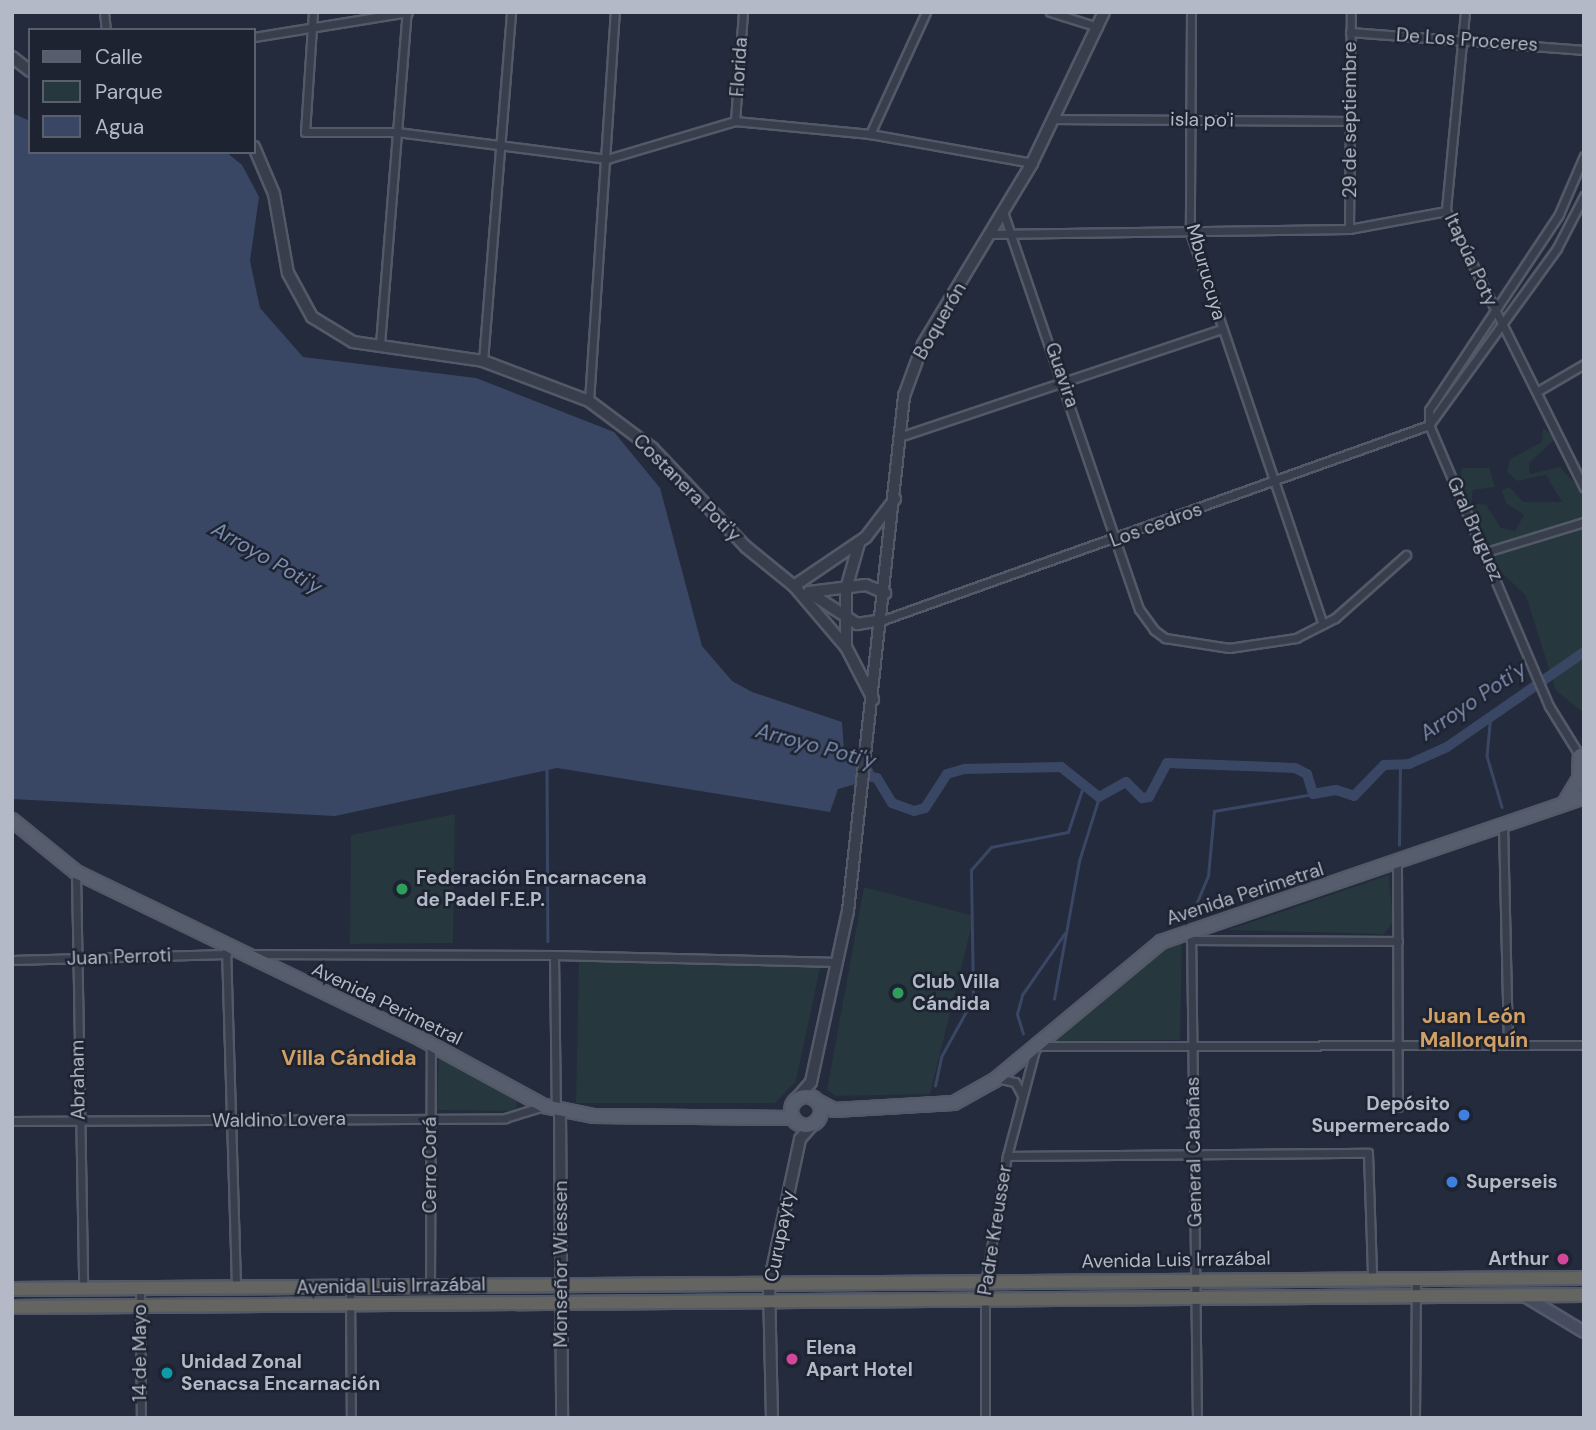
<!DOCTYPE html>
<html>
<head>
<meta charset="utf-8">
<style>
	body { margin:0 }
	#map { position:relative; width:1596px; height:1430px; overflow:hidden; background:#242b3c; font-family:"DM Sans",sans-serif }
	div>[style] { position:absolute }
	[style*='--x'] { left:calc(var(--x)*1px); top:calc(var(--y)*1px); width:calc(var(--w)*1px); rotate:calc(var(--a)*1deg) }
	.green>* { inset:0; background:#26373d }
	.water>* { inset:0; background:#3a4764 }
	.stream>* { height:2.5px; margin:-1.25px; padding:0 1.25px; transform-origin:1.25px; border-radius:1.25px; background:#3a4764 }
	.canal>* { height:10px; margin:-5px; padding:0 5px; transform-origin:5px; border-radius:5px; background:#3a4764 }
	.roads { filter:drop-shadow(2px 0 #535967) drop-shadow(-2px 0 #535967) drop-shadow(0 2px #535967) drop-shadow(0 -2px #535967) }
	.minor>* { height:7px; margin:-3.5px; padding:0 3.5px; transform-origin:3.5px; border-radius:3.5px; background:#383e4c }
	.tertiary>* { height:10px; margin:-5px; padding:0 5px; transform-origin:5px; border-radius:5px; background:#383e4c }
	.secondary>* { height:10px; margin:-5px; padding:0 5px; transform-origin:5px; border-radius:5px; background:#464c5f }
	.primary>* { height:12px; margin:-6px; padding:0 6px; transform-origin:6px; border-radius:6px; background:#565d6c }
	.primary>.ring { margin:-6px; padding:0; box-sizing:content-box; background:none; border:12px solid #565d6c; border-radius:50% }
	.trunk>* { height:12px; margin:-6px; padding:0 6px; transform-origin:6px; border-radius:6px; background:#646460 }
	.dots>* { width:19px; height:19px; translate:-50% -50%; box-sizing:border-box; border:4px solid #1d2331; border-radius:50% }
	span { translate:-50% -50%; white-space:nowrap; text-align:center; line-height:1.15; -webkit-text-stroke:5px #1d2331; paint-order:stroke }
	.street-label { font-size:19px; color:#b3b9c7 }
	.poi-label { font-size:19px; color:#b3b9c7; font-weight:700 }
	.left { translate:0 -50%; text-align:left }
	.right { translate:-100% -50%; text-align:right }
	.water-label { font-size:21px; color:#7c8cae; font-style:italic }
	.neighbourhood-label { font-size:21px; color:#d0a065; font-weight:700 }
	.frame { position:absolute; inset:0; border:14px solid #b3b9c7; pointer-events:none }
	.legend { position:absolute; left:28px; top:28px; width:228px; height:126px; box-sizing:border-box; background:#1d2331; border:2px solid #595f6d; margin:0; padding:9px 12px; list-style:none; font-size:21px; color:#b3b9c7 }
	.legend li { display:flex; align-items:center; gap:14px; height:35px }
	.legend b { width:35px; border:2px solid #595f6d }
</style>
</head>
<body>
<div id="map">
	<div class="green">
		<i style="clip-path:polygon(1543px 428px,1556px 438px,1529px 463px,1530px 474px,1560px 467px,1584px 493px,1584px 713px,1556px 691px,1526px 596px,1493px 564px,1459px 489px,1462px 468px,1489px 468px,1495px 487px,1473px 490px,1471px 503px,1486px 505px,1501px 528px,1515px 531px,1524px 515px,1506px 503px,1502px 490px,1510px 487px,1523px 502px,1562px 502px,1546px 475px,1517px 481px,1507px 472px,1510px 459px,1542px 442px)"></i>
		<i style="clip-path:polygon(455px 814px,453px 943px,350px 944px,351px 835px)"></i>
		<i style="clip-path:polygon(1389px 875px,1393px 922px,1384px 934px,1228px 930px)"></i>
		<i style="clip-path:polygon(864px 887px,974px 916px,930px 1094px,836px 1096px,827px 1090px)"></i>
		<i style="clip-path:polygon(1182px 940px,1180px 1040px,1055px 1041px,1157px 949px)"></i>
		<i style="clip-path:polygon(579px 956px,821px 963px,796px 1081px,775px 1103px,576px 1103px)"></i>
		<i style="clip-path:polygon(439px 1056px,517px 1101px,516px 1111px,437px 1110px)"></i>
	</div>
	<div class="water">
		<i style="clip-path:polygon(12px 113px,30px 121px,30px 152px,226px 152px,242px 165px,259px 197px,250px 261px,260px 308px,303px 357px,476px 378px,614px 432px,660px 488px,702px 646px,732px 681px,752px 692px,842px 722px,844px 751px,871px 766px,877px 778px,838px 789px,830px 812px,557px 768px,335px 816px,12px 799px)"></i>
	</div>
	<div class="stream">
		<i style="--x:1491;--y:714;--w:42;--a:95.4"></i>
		<i style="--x:1487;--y:756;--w:53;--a:73.6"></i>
		<i style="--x:547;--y:770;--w:171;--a:89.7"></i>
		<i style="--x:1399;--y:845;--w:80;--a:-89.3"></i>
		<i style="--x:1194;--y:909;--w:36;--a:-67"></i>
		<i style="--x:1208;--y:876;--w:65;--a:-84.7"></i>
		<i style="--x:1214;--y:811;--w:100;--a:-9.7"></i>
		<i style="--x:1054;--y:999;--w:140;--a:-79.7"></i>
		<i style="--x:1079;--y:861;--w:67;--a:-72.6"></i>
		<i style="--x:1023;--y:1034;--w:21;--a:-107"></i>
		<i style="--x:1017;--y:1014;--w:20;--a:-75"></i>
		<i style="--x:1022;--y:995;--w:75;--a:-55.3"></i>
		<i style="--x:935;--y:1086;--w:30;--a:-78"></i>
		<i style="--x:941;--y:1057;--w:66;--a:-61.1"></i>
		<i style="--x:973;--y:999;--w:129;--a:-90.9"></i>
		<i style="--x:971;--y:870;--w:30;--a:-49"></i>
		<i style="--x:991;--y:847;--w:78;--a:-11"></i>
		<i style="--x:1068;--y:832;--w:51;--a:-71.6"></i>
	</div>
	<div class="canal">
		<i style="--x:866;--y:776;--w:11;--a:10"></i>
		<i style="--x:877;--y:778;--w:29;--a:59"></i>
		<i style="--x:892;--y:803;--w:23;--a:20"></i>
		<i style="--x:914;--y:811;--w:11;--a:-15"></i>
		<i style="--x:925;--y:808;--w:40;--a:-57.1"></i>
		<i style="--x:947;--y:774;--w:18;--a:-16"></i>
		<i style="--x:964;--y:769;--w:97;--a:-1.2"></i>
		<i style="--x:1061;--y:767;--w:48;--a:38.3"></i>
		<i style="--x:1099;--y:797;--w:31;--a:-29"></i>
		<i style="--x:1126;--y:782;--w:23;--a:45"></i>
		<i style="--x:1142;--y:798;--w:7;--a:-8"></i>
		<i style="--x:1149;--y:797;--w:38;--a:-62"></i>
		<i style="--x:1167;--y:763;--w:128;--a:2.2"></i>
		<i style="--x:1295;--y:768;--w:13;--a:27"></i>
		<i style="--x:1307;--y:774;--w:21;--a:73"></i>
		<i style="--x:1313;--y:794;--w:23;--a:-10"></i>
		<i style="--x:1336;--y:790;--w:19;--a:18"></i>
		<i style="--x:1354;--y:796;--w:43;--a:-45.9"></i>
		<i style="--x:1384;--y:765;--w:25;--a:-2"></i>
		<i style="--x:1409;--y:764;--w:42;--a:-24.1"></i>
		<i style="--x:1447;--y:747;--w:167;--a:-34.7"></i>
	</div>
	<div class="roads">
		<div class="minor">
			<i style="--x:104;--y:12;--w:18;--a:84"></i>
			<i style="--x:313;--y:12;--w:120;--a:93.8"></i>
			<i style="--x:305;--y:132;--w:92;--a:0"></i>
			<i style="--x:397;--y:132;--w:212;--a:7.3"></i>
			<i style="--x:607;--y:159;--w:134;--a:-16.5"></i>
			<i style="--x:735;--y:121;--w:136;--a:5.5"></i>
			<i style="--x:870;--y:134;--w:165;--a:10.1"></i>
			<i style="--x:1050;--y:12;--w:50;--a:17.4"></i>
			<i style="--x:1191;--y:12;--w:220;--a:90.3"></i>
			<i style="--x:1190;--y:232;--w:414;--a:71.3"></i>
			<i style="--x:1465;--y:12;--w:200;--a:95.5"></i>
			<i style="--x:1446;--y:211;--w:309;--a:63.5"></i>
			<i style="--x:1350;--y:32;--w:235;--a:4.4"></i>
			<i style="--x:254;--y:37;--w:156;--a:-9.2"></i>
			<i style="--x:1053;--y:119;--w:297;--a:0.4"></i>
			<i style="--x:735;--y:121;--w:109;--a:-85.8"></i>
			<i style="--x:870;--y:134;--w:134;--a:-65.3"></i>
			<i style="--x:1003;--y:212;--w:420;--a:71.1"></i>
			<i style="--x:1139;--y:609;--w:26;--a:54"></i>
			<i style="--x:1154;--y:630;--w:14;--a:36"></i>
			<i style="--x:1165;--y:638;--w:65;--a:8.9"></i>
			<i style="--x:1229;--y:648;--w:68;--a:-8.5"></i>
			<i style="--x:1296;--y:638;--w:44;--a:-27.1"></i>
			<i style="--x:1335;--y:618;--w:95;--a:-41.6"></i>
			<i style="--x:1349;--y:229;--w:217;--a:-89.5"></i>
			<i style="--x:991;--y:234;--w:358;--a:-0.8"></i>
			<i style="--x:1349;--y:229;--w:99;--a:-10.5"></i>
			<i style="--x:380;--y:344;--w:333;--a:-85.4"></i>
			<i style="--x:483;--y:361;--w:350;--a:-85.4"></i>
			<i style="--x:1538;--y:391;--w:53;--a:-30.4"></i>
			<i style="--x:589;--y:401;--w:390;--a:-86.2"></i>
			<i style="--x:899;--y:437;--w:341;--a:-18.5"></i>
			<i style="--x:1486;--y:552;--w:102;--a:-17"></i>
			<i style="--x:883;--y:620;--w:580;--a:-19.65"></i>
			<i style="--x:1429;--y:425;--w:218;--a:-54.1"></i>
			<i style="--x:1557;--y:248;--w:59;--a:-62.6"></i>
			<i style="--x:1580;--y:756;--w:59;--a:-121.8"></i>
			<i style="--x:1549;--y:706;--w:306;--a:-113.1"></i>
			<i style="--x:1429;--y:425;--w:15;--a:-90"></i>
			<i style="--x:1429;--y:410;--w:235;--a:-56.4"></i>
			<i style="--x:1559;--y:214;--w:63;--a:-66.7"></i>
			<i style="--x:1503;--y:824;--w:221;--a:88.7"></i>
			<i style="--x:1397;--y:865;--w:242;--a:89.8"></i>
			<i style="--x:76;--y:872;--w:417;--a:89"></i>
			<i style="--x:1191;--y:930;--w:488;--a:89.3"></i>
			<i style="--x:1191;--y:940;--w:207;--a:0.3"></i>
			<i style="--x:226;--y:948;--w:340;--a:88.3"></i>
			<i style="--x:250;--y:954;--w:304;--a:0.2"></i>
			<i style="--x:554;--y:955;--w:154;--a:89.3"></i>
			<i style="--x:554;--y:955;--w:284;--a:1.4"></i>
			<i style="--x:12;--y:960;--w:215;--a:-1.6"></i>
			<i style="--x:997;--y:1078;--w:18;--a:13"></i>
			<i style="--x:1015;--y:1082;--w:15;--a:62"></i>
			<i style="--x:12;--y:1121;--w:493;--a:-0.3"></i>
			<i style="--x:505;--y:1118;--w:41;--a:-17.1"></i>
			<i style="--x:1007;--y:1156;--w:361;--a:-0.5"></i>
			<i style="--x:1368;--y:1153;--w:123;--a:88.1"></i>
			<i style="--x:430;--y:1286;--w:242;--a:-89.8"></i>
			<i style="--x:350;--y:1287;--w:131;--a:89.6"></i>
			<i style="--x:140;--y:1288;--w:130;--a:89.6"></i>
			<i style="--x:985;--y:1418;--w:135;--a:-90"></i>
			<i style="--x:985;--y:1283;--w:129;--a:-80.2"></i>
			<i style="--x:1007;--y:1156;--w:114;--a:-75.2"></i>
			<i style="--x:1036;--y:1046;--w:548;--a:-0.1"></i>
			<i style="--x:1415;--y:1418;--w:140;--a:-89.6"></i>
		</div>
		<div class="tertiary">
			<i style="--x:12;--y:57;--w:23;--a:38"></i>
			<i style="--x:254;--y:147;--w:51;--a:66.9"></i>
			<i style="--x:274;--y:194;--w:80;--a:80"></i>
			<i style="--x:288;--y:273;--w:50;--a:61.4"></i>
			<i style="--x:312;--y:317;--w:48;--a:31.4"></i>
			<i style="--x:353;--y:342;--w:131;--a:8.3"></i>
			<i style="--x:483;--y:361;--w:113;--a:20.7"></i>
			<i style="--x:589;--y:401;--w:79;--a:36.7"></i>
			<i style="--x:652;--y:448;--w:137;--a:46.5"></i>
			<i style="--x:746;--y:547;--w:62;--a:39.1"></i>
			<i style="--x:794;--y:586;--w:80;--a:49.6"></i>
			<i style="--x:846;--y:647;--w:59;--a:62.6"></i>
			<i style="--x:794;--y:586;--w:87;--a:-34.2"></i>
			<i style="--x:866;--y:537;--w:48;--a:-52.7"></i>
			<i style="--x:809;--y:592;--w:58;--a:33.7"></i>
			<i style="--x:857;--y:624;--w:26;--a:-9"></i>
			<i style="--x:809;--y:592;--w:57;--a:-7"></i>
			<i style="--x:866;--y:585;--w:21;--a:23"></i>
			<i style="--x:846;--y:647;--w:58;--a:-90"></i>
			<i style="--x:846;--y:589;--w:48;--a:-74.2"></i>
			<i style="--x:798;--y:1097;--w:20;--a:-49"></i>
			<i style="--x:811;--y:1082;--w:175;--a:-77.8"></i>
			<i style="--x:848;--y:911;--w:518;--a:-83.79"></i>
			<i style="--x:904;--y:396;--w:55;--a:-69.9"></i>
			<i style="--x:923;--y:344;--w:211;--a:-58.9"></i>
			<i style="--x:1032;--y:163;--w:167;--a:-64.5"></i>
			<i style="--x:560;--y:1111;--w:307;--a:89.6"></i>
			<i style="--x:772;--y:1418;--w:134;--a:-91.3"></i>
			<i style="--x:769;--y:1284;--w:148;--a:-77.9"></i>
			<i style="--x:800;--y:1139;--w:20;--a:-49"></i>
		</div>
		<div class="secondary">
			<i style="--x:1523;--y:1295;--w:71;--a:31.2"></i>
		</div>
		<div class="primary">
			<i style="--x:1565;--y:802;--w:27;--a:-59"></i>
			<i style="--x:1579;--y:779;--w:24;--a:-88"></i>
			<i style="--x:12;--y:820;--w:82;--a:39.1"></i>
			<i style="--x:76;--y:872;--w:383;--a:25.8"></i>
			<i style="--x:421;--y:1039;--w:140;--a:28.6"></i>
			<i style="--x:544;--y:1106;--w:50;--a:11.5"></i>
			<i style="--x:593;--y:1116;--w:199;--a:0.6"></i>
			<i class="ring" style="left:791px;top:1096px;width:18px;height:18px"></i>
			<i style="--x:819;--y:1102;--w:17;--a:28"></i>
			<i style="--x:834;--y:1110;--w:120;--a:-3.3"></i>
			<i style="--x:954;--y:1103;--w:47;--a:-29.3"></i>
			<i style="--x:995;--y:1080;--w:216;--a:-39.7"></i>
			<i style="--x:1161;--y:942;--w:447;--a:-18.9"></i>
		</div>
		<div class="trunk">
			<i style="--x:12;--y:1289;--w:1572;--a:-0.4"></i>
			<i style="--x:12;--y:1307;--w:1572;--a:-0.44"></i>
		</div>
	</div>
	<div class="dots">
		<i style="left:402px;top:889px;background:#2e9e5b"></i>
		<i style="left:898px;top:993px;background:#2e9e5b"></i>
		<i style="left:1464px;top:1115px;background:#3f7fe0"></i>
		<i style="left:1452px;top:1182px;background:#3f7fe0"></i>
		<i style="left:1563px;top:1259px;background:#d1479c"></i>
		<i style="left:792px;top:1359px;background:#d1479c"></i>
		<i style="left:167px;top:1373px;background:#0f9aa8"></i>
	</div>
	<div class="street-label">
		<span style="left:1467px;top:40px;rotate:4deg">De Los Proceres</span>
		<span style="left:739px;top:67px;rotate:-86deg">Florida</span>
		<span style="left:1202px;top:120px;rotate:1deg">isla po'i</span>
		<span style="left:1350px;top:120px;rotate:-90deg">29 de septiembre</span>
		<span style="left:1471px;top:260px;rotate:65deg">Itapúa Poty</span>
		<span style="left:1206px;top:272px;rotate:74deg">Mburucuya</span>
		<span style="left:940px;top:321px;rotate:-60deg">Boquerón</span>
		<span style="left:1062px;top:375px;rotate:71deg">Guavira</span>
		<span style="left:687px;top:488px;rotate:45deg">Costanera Poti'y</span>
		<span style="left:1156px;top:525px;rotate:-20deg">Los cedros</span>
		<span style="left:1475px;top:529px;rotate:66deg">Gral Bruguez</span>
		<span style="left:1245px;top:894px;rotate:-18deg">Avenida Perimetral</span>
		<span style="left:119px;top:957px;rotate:-2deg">Juan Perroti</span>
		<span style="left:387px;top:1004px;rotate:26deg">Avenida Perimetral</span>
		<span style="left:78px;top:1080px;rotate:-91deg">Abraham</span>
		<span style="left:279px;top:1120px;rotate:-1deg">Waldino Lovera</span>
		<span style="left:1194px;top:1152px;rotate:-91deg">General Cabañas</span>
		<span style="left:430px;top:1165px;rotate:-90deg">Cerro Corá</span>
		<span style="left:995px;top:1230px;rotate:-81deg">Padre Kreusser</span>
		<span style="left:780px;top:1236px;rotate:-79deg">Curupayty</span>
		<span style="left:1176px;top:1260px;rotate:-1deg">Avenida Luis Irrazábal</span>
		<span style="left:561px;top:1264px;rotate:-90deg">Monseñor Wiessen</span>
		<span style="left:391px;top:1286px;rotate:-1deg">Avenida Luis Irrazábal</span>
		<span style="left:140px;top:1353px;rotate:-90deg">14 de Mayo</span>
	</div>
	<div class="poi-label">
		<span class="left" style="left:416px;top:889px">Federación Encarnacena<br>de Padel F.E.P.</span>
		<span class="left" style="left:912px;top:993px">Club Villa<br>Cándida</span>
		<span class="right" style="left:1450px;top:1115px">Depósito<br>Supermercado</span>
		<span class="left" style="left:1466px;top:1182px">Superseis</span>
		<span class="right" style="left:1549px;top:1259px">Arthur</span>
		<span class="left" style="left:806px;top:1359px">Elena<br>Apart Hotel</span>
		<span class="left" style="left:181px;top:1373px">Unidad Zonal<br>Senacsa Encarnación</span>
	</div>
	<div class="water-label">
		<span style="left:267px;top:558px;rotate:30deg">Arroyo Poti'y</span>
		<span style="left:1473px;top:701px;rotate:-34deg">Arroyo Poti'y</span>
		<span style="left:816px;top:746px;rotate:15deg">Arroyo Poti'y</span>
	</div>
	<div class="neighbourhood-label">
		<span style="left:1474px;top:1028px">Juan León<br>Mallorquín</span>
		<span style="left:349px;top:1058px">Villa Cándida</span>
	</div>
	<div class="frame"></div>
	<ul class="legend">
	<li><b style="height:9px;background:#565d6c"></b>Calle</li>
	<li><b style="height:19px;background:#26373d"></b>Parque</li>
	<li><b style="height:19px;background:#3a4764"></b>Agua</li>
	</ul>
</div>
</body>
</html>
